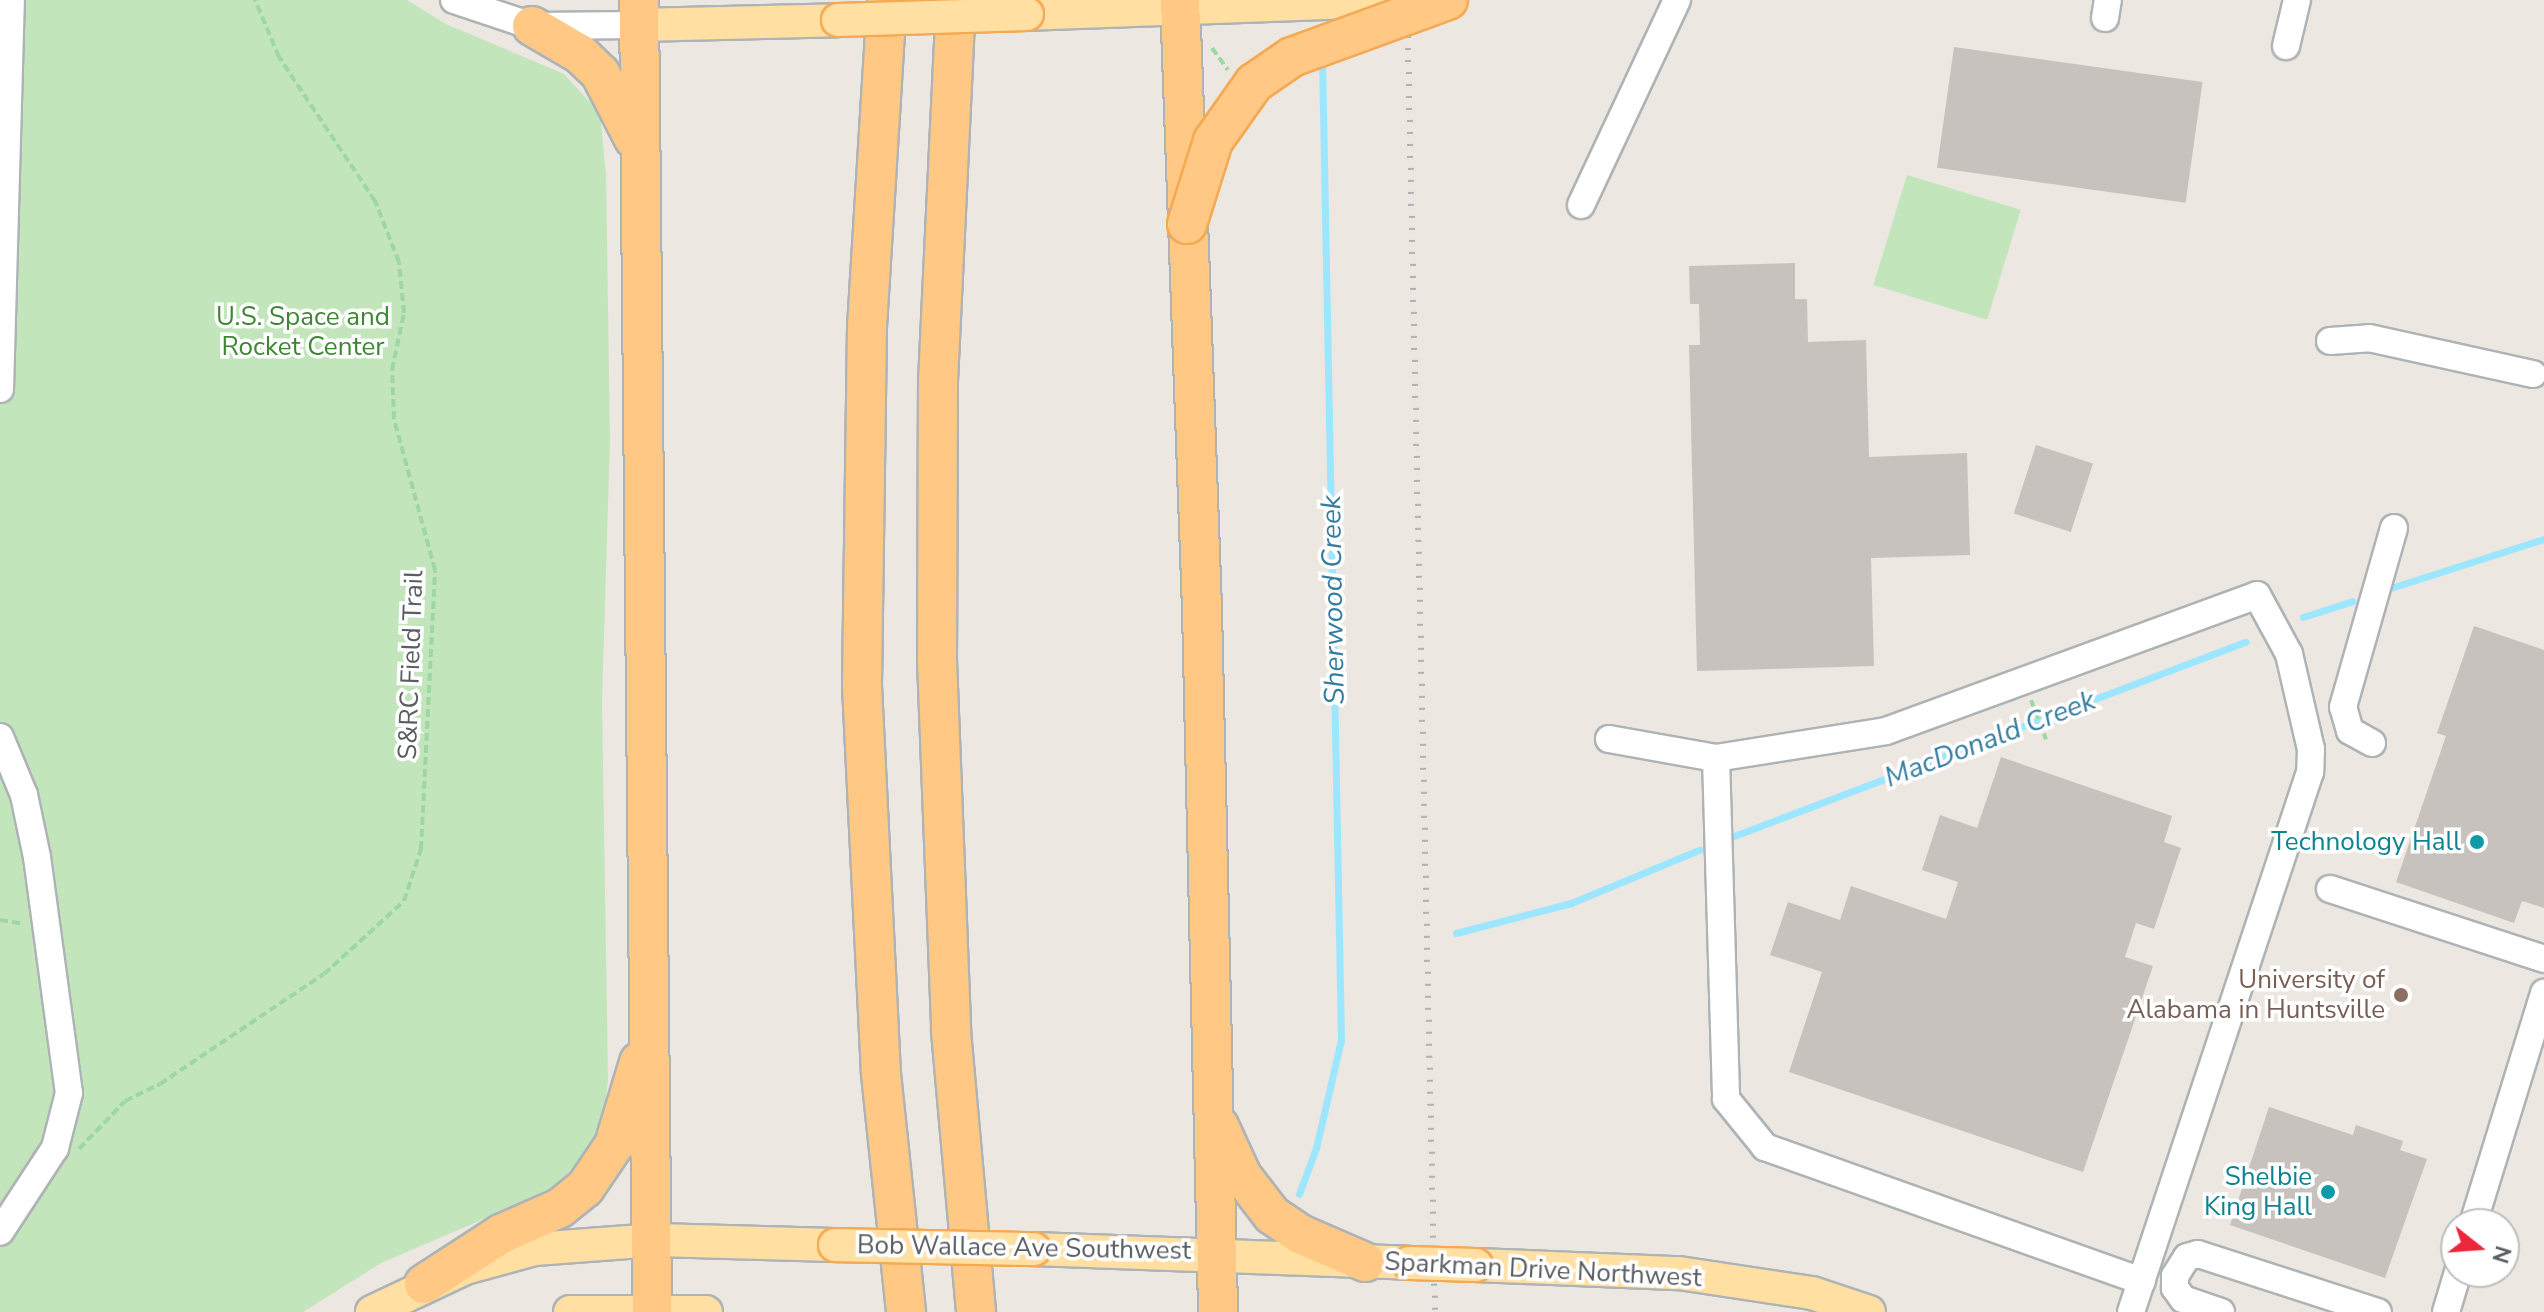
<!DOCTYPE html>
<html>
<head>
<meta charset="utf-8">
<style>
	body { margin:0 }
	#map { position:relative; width:2544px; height:1312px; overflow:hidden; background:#ece7e0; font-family:"Nunito Sans",sans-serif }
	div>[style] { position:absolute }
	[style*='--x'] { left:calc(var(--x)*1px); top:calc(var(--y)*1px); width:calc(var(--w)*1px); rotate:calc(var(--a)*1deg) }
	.green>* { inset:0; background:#c3e5bb; transform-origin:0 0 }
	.stream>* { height:7px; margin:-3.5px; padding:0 3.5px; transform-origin:3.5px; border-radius:3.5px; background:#9de6ff }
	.building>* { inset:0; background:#c7c2bd; transform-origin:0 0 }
	.path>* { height:4px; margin-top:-2px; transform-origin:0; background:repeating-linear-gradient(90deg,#9ed7a3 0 8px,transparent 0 12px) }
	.roads { filter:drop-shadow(2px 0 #aeb3b6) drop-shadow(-2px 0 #aeb3b6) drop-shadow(0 2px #aeb3b6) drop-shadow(0 -2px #aeb3b6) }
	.minor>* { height:26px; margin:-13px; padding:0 13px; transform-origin:13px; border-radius:13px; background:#fff }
	.major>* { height:32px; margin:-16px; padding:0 16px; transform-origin:16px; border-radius:16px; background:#ffdfa2 }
	.highway>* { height:38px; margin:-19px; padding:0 19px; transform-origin:19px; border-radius:19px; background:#ffc985 }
	.rail>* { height:6px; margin-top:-3px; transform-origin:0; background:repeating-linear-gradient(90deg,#b0b1b2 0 2px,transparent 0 12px) }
	.bridges { filter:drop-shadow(2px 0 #f4a952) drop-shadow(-2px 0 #f4a952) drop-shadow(0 2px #f4a952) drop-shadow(0 -2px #f4a952) }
	.major-bridge>* { height:32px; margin:-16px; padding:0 16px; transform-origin:16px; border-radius:16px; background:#ffdfa2 }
	.highway-bridge>* { height:38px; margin:-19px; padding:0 19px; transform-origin:19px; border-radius:19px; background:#ffc985 }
	.dots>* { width:22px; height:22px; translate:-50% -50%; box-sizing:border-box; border:4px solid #fff; border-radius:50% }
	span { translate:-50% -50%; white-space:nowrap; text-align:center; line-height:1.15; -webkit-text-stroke:7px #fff; paint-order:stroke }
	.park-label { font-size:26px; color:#3e8633 }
	.street-label { font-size:26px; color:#595e62 }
	.culture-label { font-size:26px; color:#0d838f }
	.right { translate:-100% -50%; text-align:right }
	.education-label { font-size:26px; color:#785e54 }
	.water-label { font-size:28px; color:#357da0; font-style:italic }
	.north { position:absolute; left:2440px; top:1208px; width:80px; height:80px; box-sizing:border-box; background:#fff; border:2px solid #bdbfc0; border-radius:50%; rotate:107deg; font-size:22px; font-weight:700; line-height:32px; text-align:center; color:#595e62 }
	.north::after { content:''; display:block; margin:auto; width:28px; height:36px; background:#ec263b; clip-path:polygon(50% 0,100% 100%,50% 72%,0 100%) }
</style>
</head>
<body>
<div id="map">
	<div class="green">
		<i style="clip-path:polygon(0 0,407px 0,446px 24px,564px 74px,600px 113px,606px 175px,610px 439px,602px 701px,608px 1080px,604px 1113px,583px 1159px,549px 1191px,381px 1263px,303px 1312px,0 1312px)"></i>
		<i style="left:1907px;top:175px;width:119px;height:115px;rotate:17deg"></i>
	</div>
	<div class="stream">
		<i style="--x:2391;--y:588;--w:161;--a:-17.8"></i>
		<i style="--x:2303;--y:617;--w:52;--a:-17.7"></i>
		<i style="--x:1734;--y:836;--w:547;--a:-20.79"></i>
		<i style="--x:1456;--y:933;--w:119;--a:-14.6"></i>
		<i style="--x:1571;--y:903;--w:139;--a:-22.5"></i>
		<i style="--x:1299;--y:1194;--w:49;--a:-69.7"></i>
		<i style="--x:1316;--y:1148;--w:111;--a:-77"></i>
		<i style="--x:1341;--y:1040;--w:982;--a:-91.11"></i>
	</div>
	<div class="building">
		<i style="left:1954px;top:47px;width:251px;height:122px;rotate:8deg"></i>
		<i style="clip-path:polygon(1795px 263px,1795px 299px,1807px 299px,1808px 342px,1866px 340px,1869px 457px,1967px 453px,1970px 555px,1871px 558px,1874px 666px,1697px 671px,1689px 345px,1700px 345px,1699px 304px,1690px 304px,1689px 266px)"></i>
		<i style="left:2036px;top:445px;width:60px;height:72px;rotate:18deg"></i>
		<i style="clip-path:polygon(2474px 626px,2544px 650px,2544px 908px,2522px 901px,2514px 923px,2396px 882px,2446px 736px,2437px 733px)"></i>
		<i style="clip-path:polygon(2001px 757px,2172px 816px,2164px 842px,2181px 848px,2154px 929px,2136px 923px,2125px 957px,2153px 966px,2083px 1172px,1789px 1072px,1822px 972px,1770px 955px,1788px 902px,1840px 920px,1851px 886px,1946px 919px,1958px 882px,1922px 870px,1940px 815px,1977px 828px)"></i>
		<i style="clip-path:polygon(2269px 1107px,2353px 1135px,2356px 1125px,2403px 1141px,2400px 1150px,2427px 1159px,2385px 1278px,2230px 1225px)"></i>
	</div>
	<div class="path">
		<i style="--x:1212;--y:48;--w:27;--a:54"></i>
		<i style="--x:2031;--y:700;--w:42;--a:69"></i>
		<i style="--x:0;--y:920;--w:24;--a:9"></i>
		<i style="--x:79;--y:1149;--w:66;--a:-46.2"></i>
		<i style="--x:125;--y:1101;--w:39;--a:-26"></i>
		<i style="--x:160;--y:1084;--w:197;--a:-33.9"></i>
		<i style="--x:324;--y:974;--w:108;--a:-42.4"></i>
		<i style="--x:404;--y:901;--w:55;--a:-71.9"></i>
		<i style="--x:421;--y:849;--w:279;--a:-87.1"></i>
		<i style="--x:435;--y:570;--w:156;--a:-105.2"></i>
		<i style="--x:394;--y:419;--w:49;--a:-92.3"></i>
		<i style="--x:392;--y:370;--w:58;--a:-78.1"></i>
		<i style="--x:404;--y:313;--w:51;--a:-95.6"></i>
		<i style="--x:399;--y:262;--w:66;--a:-111.5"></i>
		<i style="--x:375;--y:201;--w:173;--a:-123.7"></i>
		<i style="--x:279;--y:57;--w:62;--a:-112.8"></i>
	</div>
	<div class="roads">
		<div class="minor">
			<i style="--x:454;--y:0;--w:82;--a:18.4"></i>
			<i style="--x:532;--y:26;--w:107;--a:-0.5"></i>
			<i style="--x:2105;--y:18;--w:18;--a:-81"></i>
			<i style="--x:2286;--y:46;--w:47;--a:-76.6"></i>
			<i style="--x:1581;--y:205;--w:226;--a:-64.9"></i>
			<i style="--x:2330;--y:341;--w:39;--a:-4"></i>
			<i style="--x:2369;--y:338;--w:168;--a:12.4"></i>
			<i style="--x:0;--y:389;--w:389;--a:-88.4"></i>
			<i style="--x:0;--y:737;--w:63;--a:67.5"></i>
			<i style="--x:24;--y:795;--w:63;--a:78.2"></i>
			<i style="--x:37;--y:857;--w:238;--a:82.3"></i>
			<i style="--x:69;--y:1093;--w:57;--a:104.3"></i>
			<i style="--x:55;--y:1148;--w:100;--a:123.2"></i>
			<i style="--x:1609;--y:739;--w:109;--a:10.1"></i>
			<i style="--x:1716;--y:758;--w:172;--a:-9"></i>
			<i style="--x:1886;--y:731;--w:395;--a:-20.1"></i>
			<i style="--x:2257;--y:595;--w:67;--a:61.5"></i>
			<i style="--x:2289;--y:654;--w:98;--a:77"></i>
			<i style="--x:2311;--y:749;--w:23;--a:92"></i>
			<i style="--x:2310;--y:772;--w:569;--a:108.34"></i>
			<i style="--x:2372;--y:743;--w:25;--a:-151"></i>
			<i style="--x:2350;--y:731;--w:25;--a:-106"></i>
			<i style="--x:2343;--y:707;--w:186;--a:-74.1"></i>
			<i style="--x:1716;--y:758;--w:341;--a:88.3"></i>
			<i style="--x:1726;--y:1099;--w:62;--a:50.9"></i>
			<i style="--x:1765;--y:1147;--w:400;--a:19.6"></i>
			<i style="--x:2330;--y:889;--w:225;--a:18.1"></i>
			<i style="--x:2473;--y:1224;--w:242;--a:-72.9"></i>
			<i style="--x:2221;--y:1312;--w:40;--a:-161.1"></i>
			<i style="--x:2183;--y:1299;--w:14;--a:-126"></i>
			<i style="--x:2175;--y:1288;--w:12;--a:-90"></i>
			<i style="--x:2175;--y:1276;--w:22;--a:-58"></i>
			<i style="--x:2187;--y:1257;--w:11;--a:-15"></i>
			<i style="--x:2198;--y:1254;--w:189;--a:17.9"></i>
			<i style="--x:2446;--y:1312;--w:42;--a:-73.3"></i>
		</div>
		<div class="major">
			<i style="--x:1027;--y:14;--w:378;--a:-2.1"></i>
			<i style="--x:639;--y:25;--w:199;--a:-1.4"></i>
			<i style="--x:1034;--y:1249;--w:375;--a:2.1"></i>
			<i style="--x:1476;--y:1265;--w:203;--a:2.3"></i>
			<i style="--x:1679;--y:1273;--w:134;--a:8.6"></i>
			<i style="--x:1812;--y:1293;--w:60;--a:18.4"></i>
			<i style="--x:372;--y:1312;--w:103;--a:-25.3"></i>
			<i style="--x:465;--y:1268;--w:73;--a:-15.2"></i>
			<i style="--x:535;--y:1249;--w:120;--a:-4.3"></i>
			<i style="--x:655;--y:1240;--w:180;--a:1.6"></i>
			<i style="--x:570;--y:1312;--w:136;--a:0"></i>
		</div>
		<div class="highway">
			<i style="--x:639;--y:0;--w:1312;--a:89.43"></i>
			<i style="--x:887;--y:0;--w:328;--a:93.5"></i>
			<i style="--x:867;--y:327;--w:359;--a:90.8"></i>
			<i style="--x:862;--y:686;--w:388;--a:87.2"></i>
			<i style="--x:881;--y:1074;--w:239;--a:84"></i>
			<i style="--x:956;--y:0;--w:379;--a:92.7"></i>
			<i style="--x:938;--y:379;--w:281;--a:90.2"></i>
			<i style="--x:937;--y:660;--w:371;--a:87.8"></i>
			<i style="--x:951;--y:1031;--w:282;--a:84.9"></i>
			<i style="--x:1180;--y:0;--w:610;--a:87.93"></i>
			<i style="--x:1202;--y:610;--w:702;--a:88.69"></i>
			<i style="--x:532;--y:26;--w:56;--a:30.3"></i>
			<i style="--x:580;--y:54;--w:28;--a:44"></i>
			<i style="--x:600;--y:73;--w:74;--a:62.7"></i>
			<i style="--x:1219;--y:1126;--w:55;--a:65.3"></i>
			<i style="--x:1242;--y:1176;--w:49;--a:52.4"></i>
			<i style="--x:1272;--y:1215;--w:34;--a:34"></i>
			<i style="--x:1300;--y:1234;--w:71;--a:23.3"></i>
			<i style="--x:424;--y:1284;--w:92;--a:-33"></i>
			<i style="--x:501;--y:1234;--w:64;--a:-23.8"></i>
			<i style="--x:560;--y:1208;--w:32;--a:-39"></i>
			<i style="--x:585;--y:1188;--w:52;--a:-56"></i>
			<i style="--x:614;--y:1145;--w:87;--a:-73.2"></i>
		</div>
	</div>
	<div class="rail">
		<i style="--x:1407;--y:0;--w:1312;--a:88.78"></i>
	</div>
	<div class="bridges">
		<div class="major-bridge">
			<i style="--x:838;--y:20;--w:189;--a:-1.8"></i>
			<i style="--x:835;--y:1245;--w:199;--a:1.2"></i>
			<i style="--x:1409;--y:1263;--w:67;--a:1.7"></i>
		</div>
		<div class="highway-bridge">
			<i style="--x:1187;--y:224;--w:87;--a:-72.6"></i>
			<i style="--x:1213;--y:141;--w:71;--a:-54.7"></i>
			<i style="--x:1254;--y:83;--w:46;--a:-34.4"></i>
			<i style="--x:1292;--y:57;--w:166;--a:-20.1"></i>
		</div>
	</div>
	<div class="dots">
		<i style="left:2477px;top:842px;background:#0f9aa8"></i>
		<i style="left:2401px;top:995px;background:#8d6e63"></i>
		<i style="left:2328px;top:1192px;background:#0f9aa8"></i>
	</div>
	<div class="park-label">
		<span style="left:303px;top:332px">U.S. Space and<br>Rocket Center</span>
	</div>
	<div class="street-label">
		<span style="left:411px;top:665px;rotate:-88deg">S&amp;RC Field Trail</span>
		<span style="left:1024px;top:1248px;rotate:1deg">Bob Wallace Ave Southwest</span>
		<span style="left:1543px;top:1270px;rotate:3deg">Sparkman Drive Northwest</span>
	</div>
	<div class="culture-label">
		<span class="right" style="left:2461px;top:842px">Technology Hall</span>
		<span class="right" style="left:2312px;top:1192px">Shelbie<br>King Hall</span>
	</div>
	<div class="education-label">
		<span class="right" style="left:2385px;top:995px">University of<br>Alabama in Huntsville</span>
	</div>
	<div class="water-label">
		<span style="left:1333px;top:600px;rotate:-91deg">Sherwood Creek</span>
		<span style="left:1990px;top:739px;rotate:-21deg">MacDonald Creek</span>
	</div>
	<div class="north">N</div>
</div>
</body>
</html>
